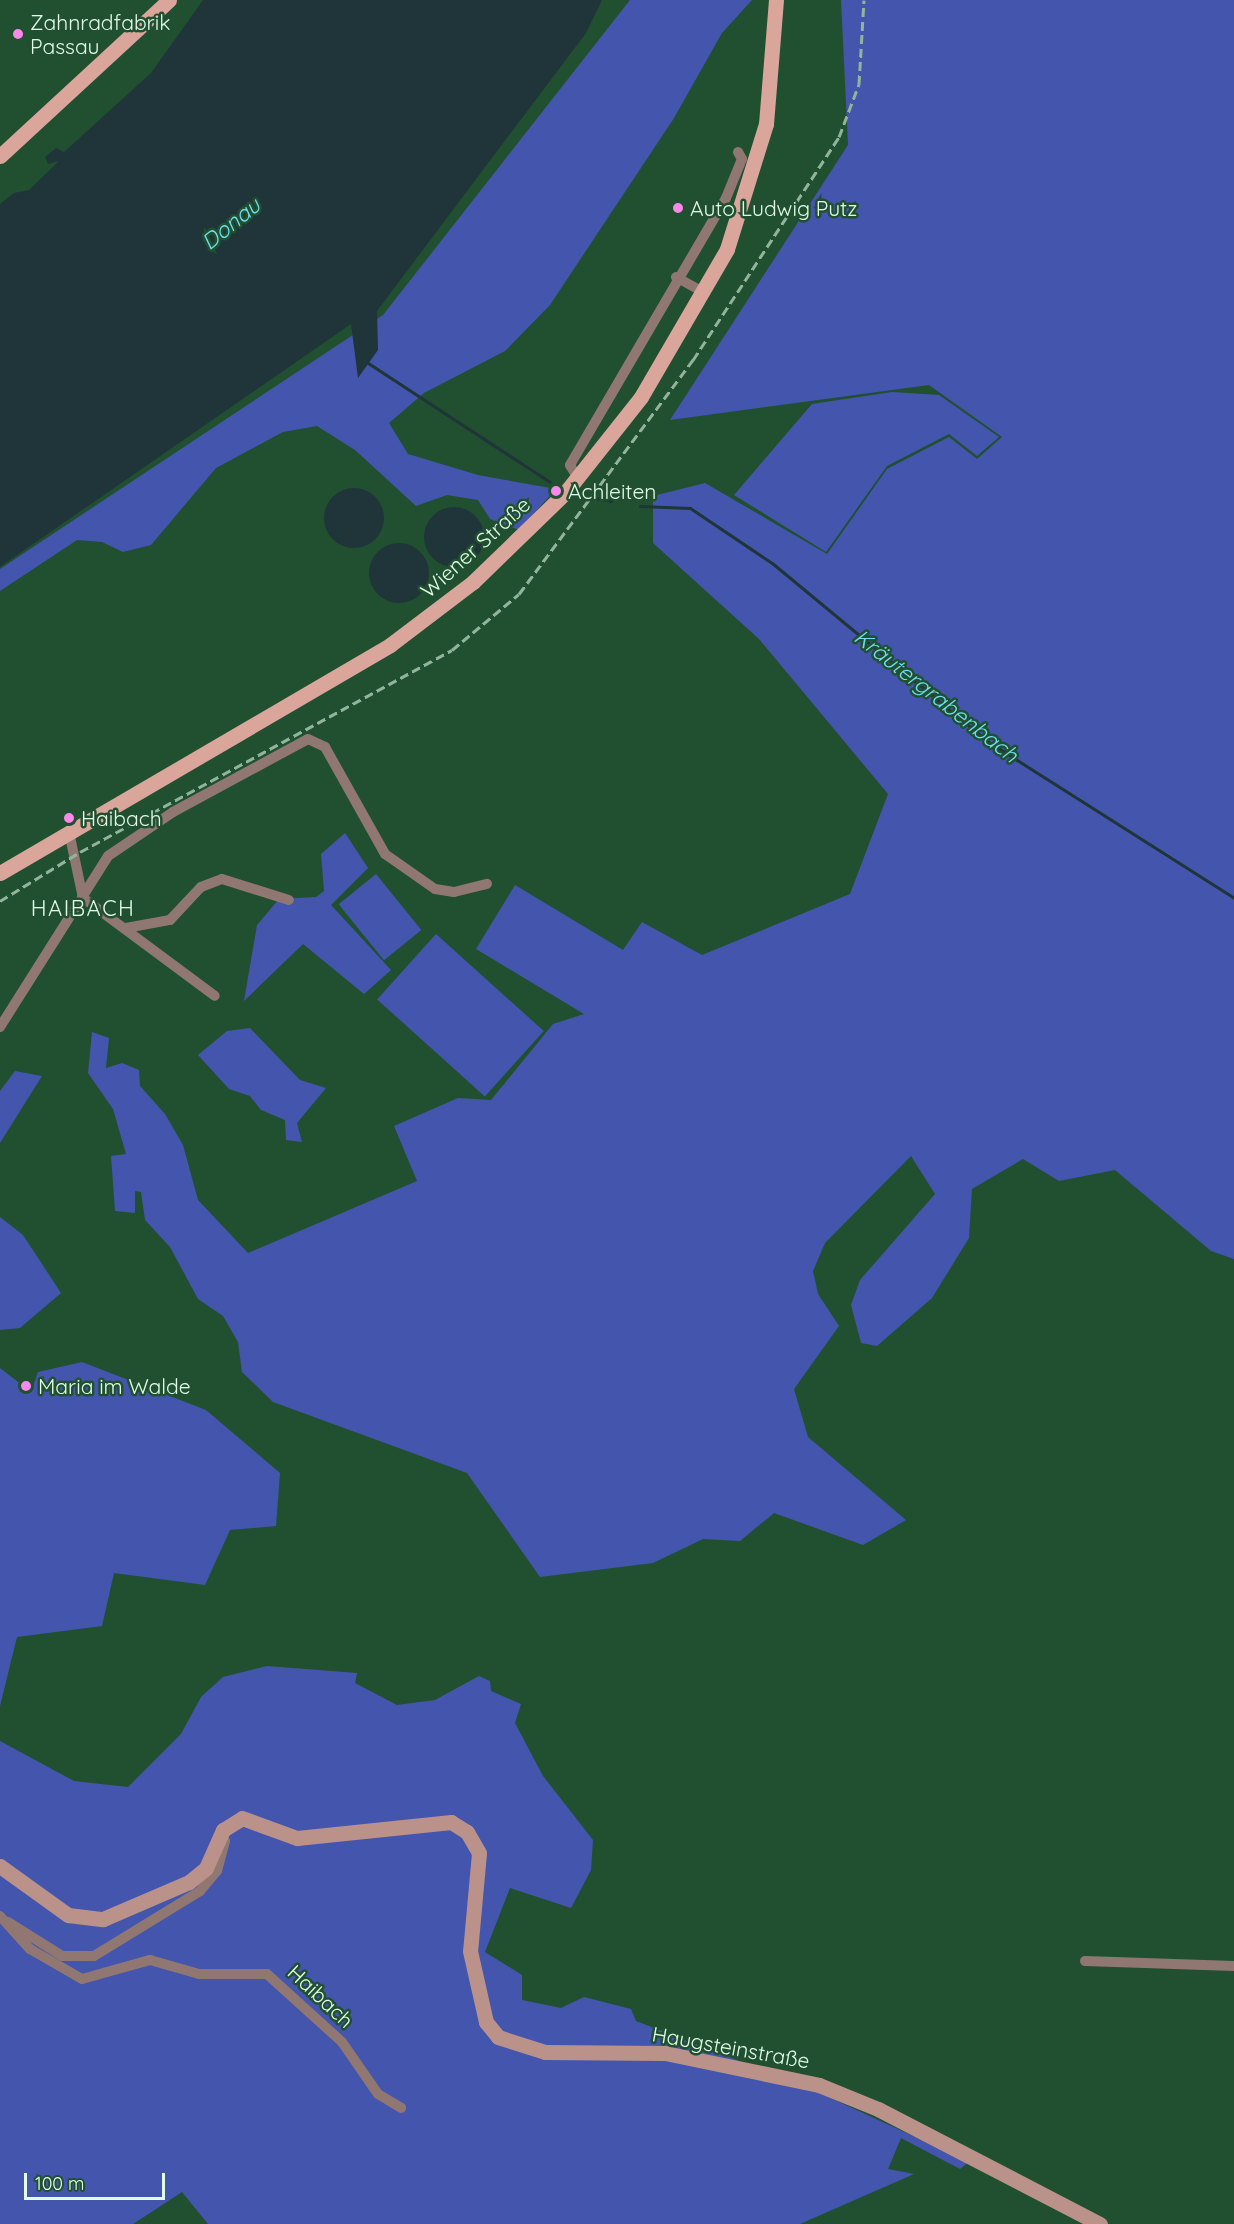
<!DOCTYPE html>
<html>
<head>
<meta charset="utf-8">
<style>
	body { margin:0 }
	#map { position:relative; width:1234px; height:2224px; overflow:hidden; background:#215031; font-family:Quicksand,sans-serif }
	div>[style] { position:absolute }
	[style*='--x'] { left:calc(var(--x)*1px); top:calc(var(--y)*1px); width:calc(var(--w)*1px); rotate:calc(var(--a)*1deg) }
	.green>* { inset:0; background:#4455ad; transform-origin:0 0 }
	.water>* { inset:0; background:#1f3539 }
	.round { border-radius:50% }
	.stream>* { height:3px; margin:-1.5px; padding:0 1.5px; transform-origin:1.5px; border-radius:1.5px; background:#1f3539 }
	.minor>* { height:10px; margin:-5px; padding:0 5px; transform-origin:5px; border-radius:5px; background:#917771 }
	.secondary>* { height:15px; margin:-7.5px; padding:0 7.5px; transform-origin:7.5px; border-radius:7.5px; background:#ba9289 }
	.primary>* { height:15px; margin:-7.5px; padding:0 7.5px; transform-origin:7.5px; border-radius:7.5px; background:#daa69b }
	.rail>* { height:3px; margin-top:-1.5px; transform-origin:0; background:repeating-linear-gradient(90deg,#91b49b 0 9px,transparent 0 13.5px) }
	.dots>* { width:16px; height:16px; translate:-50% -50%; box-sizing:border-box; border:3px solid #215031; border-radius:50% }
	span { translate:-50% -50%; white-space:nowrap; text-align:center; line-height:1.15; -webkit-text-stroke:5px #215031; paint-order:stroke }
	.poi-label { font-size:21px; color:#e1fbe7 }
	.left { translate:0 -50%; text-align:left }
	.street-label { font-size:21px; color:#e1fbe7 }
	.water-label { font-size:22px; color:#70def4; font-style:italic }
	.neighbourhood-label { font-size:22px; color:#e1fbe7; letter-spacing:1.5px }
	.scale { position:absolute; left:24px; top:2173px; width:141px; height:27px; box-sizing:border-box; border:3px solid #e1fbe7; border-top:0; padding-left:8px; font-size:18px; line-height:21px; white-space:nowrap; color:#e1fbe7; -webkit-text-stroke:4px #215031; paint-order:stroke }
</style>
</head>
<body>
<div id="map">
	<div class="green">
		<i style="clip-path:polygon(630px 0,752px 0,722px 33px,674px 118px,550px 305px,505px 351px,424px 393px,389px 423px,408px 454px,478px 475px,556px 489px,519px 530px,490px 519px,478px 500px,447px 495px,416px 506px,355px 450px,317px 426px,283px 432px,216px 468px,151px 545px,123px 552px,102px 542px,77px 540px,0 591px,0 569px,383px 315px)"></i>
		<i style="clip-path:polygon(841px 0,1234px 0,1234px 1259px,1211px 1251px,1115px 1170px,1059px 1181px,1023px 1159px,972px 1189px,969px 1238px,932px 1298px,877px 1346px,861px 1343px,851px 1305px,860px 1280px,935px 1194px,911px 1156px,825px 1243px,813px 1271px,818px 1294px,839px 1326px,794px 1389px,808px 1437px,906px 1520px,863px 1545px,774px 1513px,740px 1541px,703px 1539px,653px 1563px,540px 1577px,467px 1473px,273px 1402px,242px 1372px,238px 1342px,223px 1316px,198px 1299px,170px 1247px,145px 1220px,141px 1192px,135px 1191px,135px 1213px,115px 1211px,111px 1156px,126px 1154px,113px 1109px,88px 1073px,92px 1032px,109px 1038px,106px 1068px,122px 1063px,139px 1070px,140px 1086px,165px 1114px,183px 1145px,198px 1200px,248px 1253px,417px 1181px,394px 1126px,458px 1098px,491px 1100px,553px 1024px,584px 1014px,476px 949px,515px 885px,623px 950px,642px 922px,702px 955px,850px 894px,888px 794px,759px 639px,653px 543px,653px 496px,705px 483px,827px 554px,887px 469px,949px 437px,977px 459px,1002px 437px,929px 385px,670px 420px,848px 145px)"></i>
		<i style="clip-path:polygon(892px 392px,939px 395px,999px 437px,977px 456px,949px 434px,887px 466px,826px 552px,734px 495px,812px 404px)"></i>
		<i style="clip-path:polygon(345px 833px,368px 868px,331px 905px,391px 970px,364px 994px,303px 944px,244px 1001px,257px 925px,279px 899px,316px 897px,324px 891px,321px 854px)"></i>
		<i style="left:376px;top:874px;width:72px;height:48px;rotate:51deg"></i>
		<i style="left:436px;top:934px;width:145px;height:88px;rotate:42deg"></i>
		<i style="clip-path:polygon(250px 1028px,300px 1080px,326px 1088px,297px 1123px,302px 1142px,286px 1140px,285px 1120px,261px 1110px,250px 1096px,229px 1089px,198px 1055px,227px 1031px)"></i>
		<i style="clip-path:polygon(15px 1071px,42px 1076px,0 1143px,0 1091px)"></i>
		<i style="clip-path:polygon(0 1217px,23px 1235px,61px 1293px,20px 1328px,0 1330px)"></i>
		<i style="clip-path:polygon(82px 1362px,206px 1410px,280px 1473px,276px 1526px,230px 1530px,205px 1585px,114px 1573px,102px 1626px,17px 1637px,0 1706px,0 1368px,31px 1392px,38px 1372px)"></i>
		<i style="clip-path:polygon(267px 1666px,357px 1673px,355px 1683px,397px 1705px,435px 1700px,479px 1676px,490px 1681px,491px 1691px,521px 1704px,515px 1723px,543px 1776px,593px 1840px,591px 1870px,571px 1908px,510px 1888px,485px 1952px,522px 1975px,522px 2000px,561px 2008px,584px 1997px,631px 2009px,636px 2021px,807px 2087px,969px 2162px,960px 2169px,901px 2138px,888px 2169px,914px 2174px,800px 2224px,208px 2224px,182px 2192px,133px 2224px,0 2224px,0 1741px,74px 1781px,128px 1787px,181px 1734px,201px 1697px,223px 1677px)"></i>
	</div>
	<div class="water">
		<i style="clip-path:polygon(203px 0,602px 0,586px 33px,377px 311px,378px 350px,358px 378px,351px 324px,0 567px,0 204px,14px 193px,29px 190px,59px 161px,48px 164px,45px 157px,56px 148px,64px 152px,151px 73px)"></i>
		<i class="round" style="left:324px;top:488px;width:60px;height:60px"></i>
		<i class="round" style="left:424px;top:507px;width:60px;height:60px"></i>
		<i class="round" style="left:369px;top:543px;width:60px;height:60px"></i>
	</div>
	<div class="stream">
		<i style="--x:368;--y:363;--w:217;--a:33.2"></i>
		<i style="--x:581;--y:495;--w:31;--a:11"></i>
		<i style="--x:640;--y:506;--w:50;--a:2.3"></i>
		<i style="--x:690;--y:508;--w:99;--a:33.9"></i>
		<i style="--x:772;--y:563;--w:279;--a:39.6"></i>
		<i style="--x:987;--y:741;--w:293;--a:32.4"></i>
	</div>
	<div class="minor">
		<i style="--x:676;--y:277;--w:33;--a:29"></i>
		<i style="--x:578;--y:478;--w:15;--a:-122"></i>
		<i style="--x:570;--y:465;--w:309;--a:-59.7"></i>
		<i style="--x:726;--y:198;--w:42;--a:-67.7"></i>
		<i style="--x:742;--y:159;--w:8;--a:-120"></i>
		<i style="--x:69;--y:832;--w:67;--a:78"></i>
		<i style="--x:83;--y:898;--w:164;--a:36.6"></i>
		<i style="--x:126;--y:928;--w:45;--a:-10.3"></i>
		<i style="--x:170;--y:920;--w:45;--a:-46.8"></i>
		<i style="--x:201;--y:887;--w:22;--a:-21"></i>
		<i style="--x:222;--y:879;--w:70;--a:17.4"></i>
		<i style="--x:0;--y:1027;--w:202;--a:-57.7"></i>
		<i style="--x:108;--y:856;--w:78;--a:-34.1"></i>
		<i style="--x:173;--y:812;--w:153;--a:-28.4"></i>
		<i style="--x:308;--y:739;--w:19;--a:25"></i>
		<i style="--x:325;--y:747;--w:123;--a:60.7"></i>
		<i style="--x:385;--y:854;--w:61;--a:35"></i>
		<i style="--x:435;--y:889;--w:19;--a:9"></i>
		<i style="--x:454;--y:892;--w:34;--a:-14"></i>
		<i style="--x:0;--y:1916;--w:45;--a:47.7"></i>
		<i style="--x:30;--y:1949;--w:60;--a:30"></i>
		<i style="--x:82;--y:1979;--w:71;--a:-15.6"></i>
		<i style="--x:150;--y:1960;--w:51;--a:15.9"></i>
		<i style="--x:199;--y:1974;--w:68;--a:0"></i>
		<i style="--x:267;--y:1974;--w:101;--a:42.2"></i>
		<i style="--x:342;--y:2042;--w:63;--a:55.3"></i>
		<i style="--x:378;--y:2094;--w:27;--a:31"></i>
		<i style="--x:8;--y:1922;--w:64;--a:32.2"></i>
		<i style="--x:62;--y:1956;--w:32;--a:0"></i>
		<i style="--x:94;--y:1956;--w:124;--a:-31.5"></i>
		<i style="--x:200;--y:1891;--w:26;--a:-50"></i>
		<i style="--x:217;--y:1871;--w:31;--a:-75"></i>
		<i style="--x:225;--y:1841;--w:6;--a:-162"></i>
		<i style="--x:1085;--y:1961;--w:149;--a:1.9"></i>
	</div>
	<div class="secondary">
		<i style="--x:0;--y:1866;--w:84;--a:35.8"></i>
		<i style="--x:68;--y:1915;--w:35;--a:7"></i>
		<i style="--x:103;--y:1919;--w:94;--a:-23.3"></i>
		<i style="--x:189;--y:1882;--w:22;--a:-39"></i>
		<i style="--x:206;--y:1868;--w:42;--a:-65.9"></i>
		<i style="--x:223;--y:1830;--w:22;--a:-32"></i>
		<i style="--x:242;--y:1818;--w:59;--a:20"></i>
		<i style="--x:297;--y:1838;--w:155;--a:-5.9"></i>
		<i style="--x:451;--y:1822;--w:19;--a:32"></i>
		<i style="--x:467;--y:1832;--w:24;--a:60"></i>
		<i style="--x:479;--y:1853;--w:98;--a:95.2"></i>
		<i style="--x:470;--y:1951;--w:73;--a:77.3"></i>
		<i style="--x:486;--y:2022;--w:19;--a:51"></i>
		<i style="--x:498;--y:2037;--w:49;--a:17.7"></i>
		<i style="--x:545;--y:2052;--w:120;--a:0.5"></i>
		<i style="--x:665;--y:2053;--w:157;--a:11.7"></i>
		<i style="--x:819;--y:2085;--w:64;--a:22.1"></i>
		<i style="--x:878;--y:2109;--w:250;--a:27.4"></i>
	</div>
	<div class="primary">
		<i style="--x:0;--y:156;--w:230;--a:-42.7"></i>
		<i style="--x:0;--y:873;--w:452;--a:-30.3"></i>
		<i style="--x:390;--y:645;--w:104;--a:-37.2"></i>
		<i style="--x:473;--y:582;--w:128;--a:-44.1"></i>
		<i style="--x:565;--y:493;--w:122;--a:-51.6"></i>
		<i style="--x:641;--y:397;--w:171;--a:-59.8"></i>
		<i style="--x:727;--y:249;--w:131;--a:-72.7"></i>
		<i style="--x:766;--y:124;--w:124;--a:-85.4"></i>
	</div>
	<div class="rail">
		<i style="--x:0;--y:901;--w:94;--a:-31.5"></i>
		<i style="--x:80;--y:852;--w:423;--a:-28.5"></i>
		<i style="--x:452;--y:650;--w:87;--a:-39.9"></i>
		<i style="--x:519;--y:594;--w:292;--a:-53.4"></i>
		<i style="--x:693;--y:360;--w:267;--a:-56.8"></i>
		<i style="--x:839;--y:137;--w:57;--a:-69.3"></i>
		<i style="--x:859;--y:84;--w:84;--a:-86.6"></i>
	</div>
	<div class="dots">
		<i style="left:18px;top:34px;background:#f888ea"></i>
		<i style="left:678px;top:208px;background:#f888ea"></i>
		<i style="left:556px;top:491px;background:#f888ea"></i>
		<i style="left:69px;top:818px;background:#f888ea"></i>
		<i style="left:26px;top:1386px;background:#f888ea"></i>
	</div>
	<div class="poi-label">
		<span class="left" style="left:30px;top:34px">Zahnradfabrik<br>Passau</span>
		<span class="left" style="left:690px;top:208px">Auto Ludwig Putz</span>
		<span class="left" style="left:568px;top:491px">Achleiten</span>
		<span class="left" style="left:81px;top:818px">Haibach</span>
		<span class="left" style="left:38px;top:1386px">Maria im Walde</span>
	</div>
	<div class="street-label">
		<span style="left:475px;top:547px;rotate:-42deg">Wiener Straße</span>
		<span style="left:321px;top:1996px;rotate:43deg">Haibach</span>
		<span style="left:731px;top:2047px;rotate:10deg">Haugsteinstraße</span>
	</div>
	<div class="water-label">
		<span style="left:231px;top:224px;rotate:-39deg">Donau</span>
		<span style="left:936px;top:696px;rotate:38deg">Kräutergrabenbach</span>
	</div>
	<div class="neighbourhood-label">
		<span style="left:83px;top:909px">HAIBACH</span>
	</div>
	<div class="scale">100 m</div>
</div>
</body>
</html>
